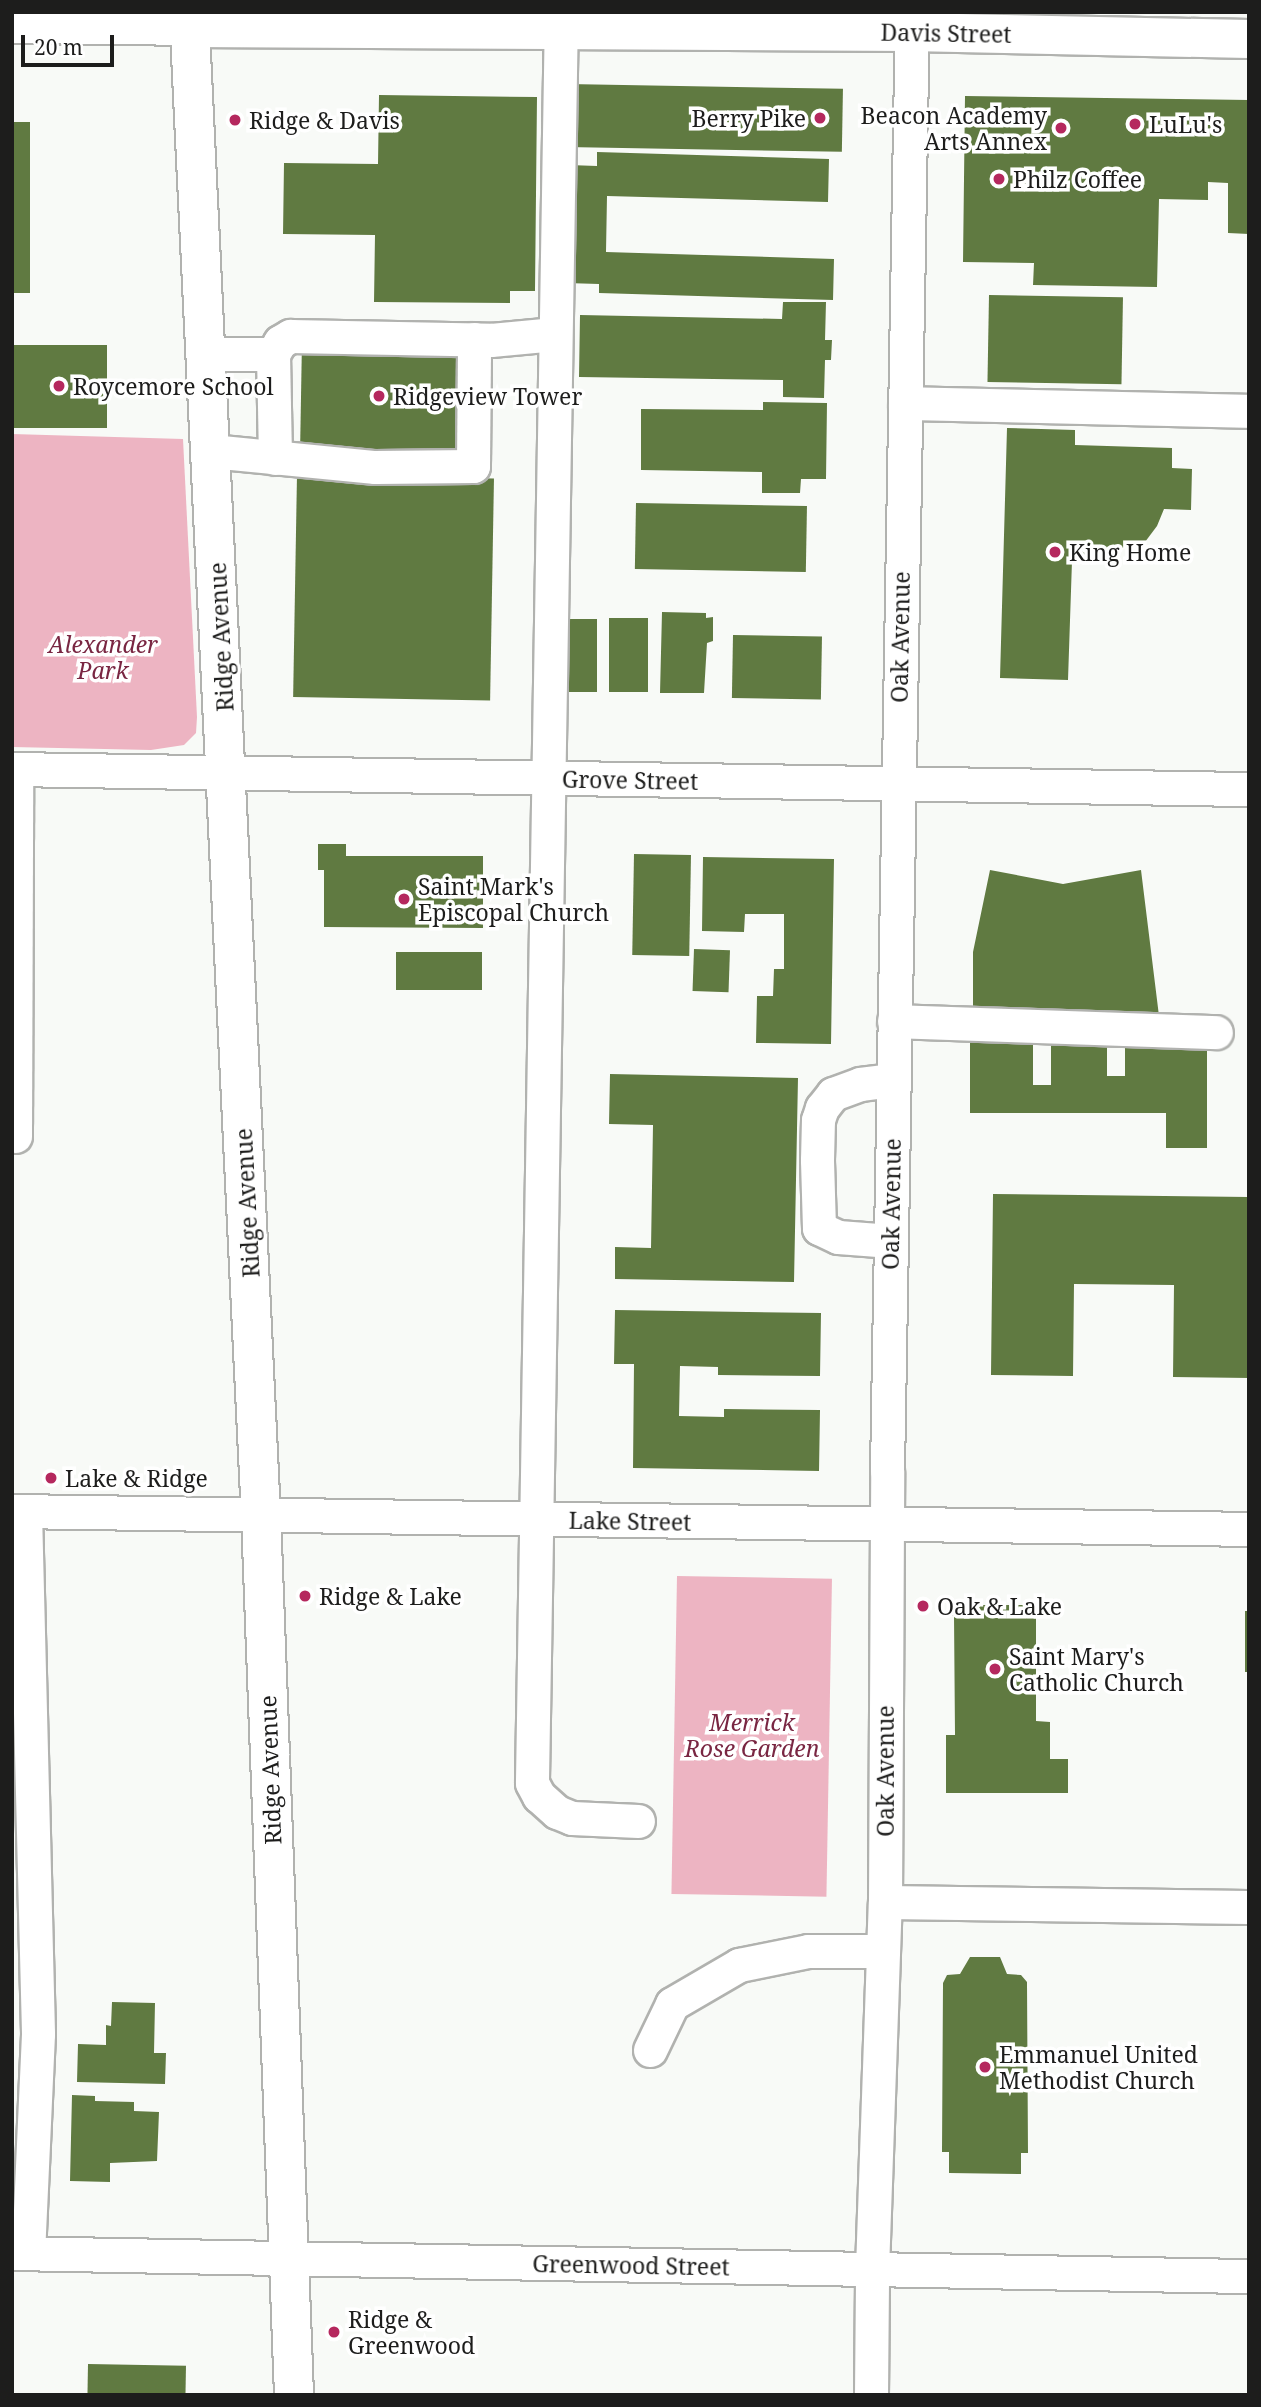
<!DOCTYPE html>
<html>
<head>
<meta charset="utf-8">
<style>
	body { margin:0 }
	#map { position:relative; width:1261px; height:2407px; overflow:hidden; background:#f8faf7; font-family:"Noto Serif",serif }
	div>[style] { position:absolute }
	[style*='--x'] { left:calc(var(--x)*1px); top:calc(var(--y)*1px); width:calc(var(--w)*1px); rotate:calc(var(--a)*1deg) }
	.green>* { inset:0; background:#edb4c2; transform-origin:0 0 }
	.building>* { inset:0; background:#607a41; transform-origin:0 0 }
	.roads { filter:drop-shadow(2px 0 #b1b2af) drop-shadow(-2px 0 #b1b2af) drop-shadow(0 2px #b1b2af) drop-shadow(0 -2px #b1b2af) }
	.minor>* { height:33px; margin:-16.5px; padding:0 16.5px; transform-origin:16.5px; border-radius:16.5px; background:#fff }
	.major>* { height:38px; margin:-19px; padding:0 19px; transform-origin:19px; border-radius:19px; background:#fff }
	.dots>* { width:19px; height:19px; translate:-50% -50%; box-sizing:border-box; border:4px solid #fff; border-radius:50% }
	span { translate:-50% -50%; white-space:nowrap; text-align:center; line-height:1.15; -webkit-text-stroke:7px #fff; paint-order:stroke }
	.street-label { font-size:23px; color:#1d1d1c }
	.poi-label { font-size:23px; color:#1d1d1c }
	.right { translate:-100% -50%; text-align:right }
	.left { translate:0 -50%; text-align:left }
	.park-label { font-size:23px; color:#792642; font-style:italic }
	.frame { position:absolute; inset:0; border:14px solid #1d1d1c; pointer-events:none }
	.scale { position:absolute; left:21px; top:35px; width:93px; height:32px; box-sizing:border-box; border:4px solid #1d1d1c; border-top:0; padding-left:9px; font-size:21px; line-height:24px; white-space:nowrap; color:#1d1d1c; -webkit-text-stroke:5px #fff; paint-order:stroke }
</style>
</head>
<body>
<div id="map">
	<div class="green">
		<i style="clip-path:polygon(12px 434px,183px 439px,197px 717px,196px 733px,184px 745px,151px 750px,12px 747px)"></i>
		<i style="left:677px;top:1576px;width:155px;height:318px;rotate:1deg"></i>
	</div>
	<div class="building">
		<i style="left:567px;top:84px;width:276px;height:63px;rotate:1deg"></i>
		<i style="clip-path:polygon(379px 95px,537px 97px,535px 291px,510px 291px,510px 303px,374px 302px,375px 235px,283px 234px,284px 163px,378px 164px)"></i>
		<i style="clip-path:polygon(965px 96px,1249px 100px,1249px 234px,1228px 233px,1228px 183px,1208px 182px,1208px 200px,1159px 199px,1157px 287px,1033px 285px,1034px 263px,963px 262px)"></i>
		<i style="left:12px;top:122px;width:18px;height:171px"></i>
		<i style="clip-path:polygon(597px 152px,829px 159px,828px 202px,607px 196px,606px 252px,834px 259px,833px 300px,599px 293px,599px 284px,566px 283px,569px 165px,597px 166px)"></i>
		<i style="left:989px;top:295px;width:134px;height:87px;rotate:1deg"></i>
		<i style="clip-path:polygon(783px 302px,826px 302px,825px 340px,832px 340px,831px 360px,825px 360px,824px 398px,783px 397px,783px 380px,579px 377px,580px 315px,782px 319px)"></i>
		<i style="left:302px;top:340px;width:155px;height:110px;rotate:1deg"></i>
		<i style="left:12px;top:345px;width:95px;height:83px"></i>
		<i style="clip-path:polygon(763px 402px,827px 403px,826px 479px,801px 479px,800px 493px,762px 493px,762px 472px,641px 470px,641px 409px,763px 410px)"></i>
		<i style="clip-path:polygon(1007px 428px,1075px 430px,1075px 445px,1172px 448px,1172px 468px,1192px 469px,1191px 510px,1164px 509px,1157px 526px,1145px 542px,1072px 561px,1068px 680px,1000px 678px)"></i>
		<i style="left:297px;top:475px;width:197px;height:222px;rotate:1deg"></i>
		<i style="left:636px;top:503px;width:171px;height:66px;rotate:1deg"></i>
		<i style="clip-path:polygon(662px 612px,706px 613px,706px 618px,713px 617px,713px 641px,707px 643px,704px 693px,660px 693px)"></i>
		<i style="left:609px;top:618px;width:39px;height:74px"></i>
		<i style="left:557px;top:619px;width:40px;height:73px"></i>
		<i style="left:733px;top:635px;width:89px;height:63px;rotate:1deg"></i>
		<i style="clip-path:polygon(318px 844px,346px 844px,346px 856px,483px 856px,483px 928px,324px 927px,324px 870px,318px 870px)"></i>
		<i style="left:634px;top:854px;width:57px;height:101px;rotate:1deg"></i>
		<i style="clip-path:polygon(703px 857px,834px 859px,831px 1044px,756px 1043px,757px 996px,773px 996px,774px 969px,784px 969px,784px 914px,745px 914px,744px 932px,702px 931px)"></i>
		<i style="clip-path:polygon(990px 870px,1063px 884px,1141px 870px,1159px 1016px,973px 1012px,973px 952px)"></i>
		<i style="left:694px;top:949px;width:36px;height:42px;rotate:2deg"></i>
		<i style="left:482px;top:952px;width:38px;height:86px;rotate:90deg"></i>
		<i style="clip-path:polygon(970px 1040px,1033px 1040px,1033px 1085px,1051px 1085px,1051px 1042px,1107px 1042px,1107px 1076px,1125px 1076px,1125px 1042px,1207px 1042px,1207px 1148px,1166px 1148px,1166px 1113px,970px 1113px)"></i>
		<i style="clip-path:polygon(610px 1074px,798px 1078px,794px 1282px,615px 1279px,615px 1247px,651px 1248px,653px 1125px,609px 1124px)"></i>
		<i style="clip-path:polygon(993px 1194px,1249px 1197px,1249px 1378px,1173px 1377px,1174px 1285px,1074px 1284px,1073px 1376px,991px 1375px)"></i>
		<i style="clip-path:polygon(615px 1310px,821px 1313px,820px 1376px,718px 1375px,718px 1367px,680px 1366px,679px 1416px,724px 1417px,724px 1409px,820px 1410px,819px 1471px,633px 1468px,634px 1364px,614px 1364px)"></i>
		<i style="clip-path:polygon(948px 1600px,967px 1600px,967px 1605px,1025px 1605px,1025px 1600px,1042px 1600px,1042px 1617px,1036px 1618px,1036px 1721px,1050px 1722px,1050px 1759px,1068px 1759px,1068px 1793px,946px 1793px,946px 1735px,955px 1735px,954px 1616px,948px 1616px)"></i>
		<i style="left:1245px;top:1611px;width:4px;height:61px"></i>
		<i style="clip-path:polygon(970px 1957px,1000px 1957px,1007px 1974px,1021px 1975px,1027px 1982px,1028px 2153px,1021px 2153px,1021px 2174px,949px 2173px,949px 2152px,942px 2152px,943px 1983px,947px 1975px,960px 1974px)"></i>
		<i style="clip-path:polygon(112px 2002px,155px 2003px,154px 2053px,166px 2053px,165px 2084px,77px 2082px,78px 2044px,106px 2045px,106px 2025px,111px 2026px)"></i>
		<i style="clip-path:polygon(72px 2095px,95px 2096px,95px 2101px,134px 2102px,134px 2111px,159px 2112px,157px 2161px,110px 2163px,110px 2182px,70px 2181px)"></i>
		<i style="left:88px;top:2364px;width:98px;height:31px;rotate:1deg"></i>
	</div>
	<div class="roads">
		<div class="minor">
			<i style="--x:561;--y:12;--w:1771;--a:90.94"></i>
			<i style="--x:532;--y:1783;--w:15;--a:62"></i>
			<i style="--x:539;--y:1796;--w:24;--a:42"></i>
			<i style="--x:557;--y:1812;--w:16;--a:22"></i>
			<i style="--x:572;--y:1818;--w:66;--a:2.6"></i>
			<i style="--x:12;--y:26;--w:178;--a:0.6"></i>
			<i style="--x:207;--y:354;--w:66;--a:0"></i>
			<i style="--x:273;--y:354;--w:14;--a:-60"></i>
			<i style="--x:280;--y:342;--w:12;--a:-31"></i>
			<i style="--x:290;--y:336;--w:201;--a:1.1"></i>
			<i style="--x:491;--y:340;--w:64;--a:-5.4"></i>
			<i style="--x:273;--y:354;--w:104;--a:88.9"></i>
			<i style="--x:905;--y:403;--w:344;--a:1.3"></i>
			<i style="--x:211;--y:451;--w:165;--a:5.6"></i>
			<i style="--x:375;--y:467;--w:98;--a:-0.6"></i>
			<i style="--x:473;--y:466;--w:127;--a:-89.5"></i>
			<i style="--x:12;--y:769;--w:1237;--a:0.93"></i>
			<i style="--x:894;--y:1021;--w:322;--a:2"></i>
			<i style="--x:15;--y:1136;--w:367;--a:-89.8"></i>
			<i style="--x:891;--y:1241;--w:53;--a:-175.7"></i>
			<i style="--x:838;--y:1237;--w:21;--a:-155"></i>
			<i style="--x:819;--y:1228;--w:68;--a:-91.7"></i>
			<i style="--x:817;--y:1160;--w:40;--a:-88.6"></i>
			<i style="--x:818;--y:1120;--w:13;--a:-72"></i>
			<i style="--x:822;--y:1108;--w:18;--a:-52"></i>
			<i style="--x:833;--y:1094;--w:29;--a:-20"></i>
			<i style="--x:860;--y:1084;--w:33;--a:-7"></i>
			<i style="--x:12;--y:1511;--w:1237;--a:0.83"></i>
			<i style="--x:25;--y:1512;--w:522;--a:88.57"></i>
			<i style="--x:38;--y:2034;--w:219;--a:92.6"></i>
			<i style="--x:885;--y:1902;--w:364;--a:0.8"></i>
			<i style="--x:650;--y:2050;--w:51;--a:-64.4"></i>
			<i style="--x:672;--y:2004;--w:78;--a:-30.2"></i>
			<i style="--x:739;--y:1965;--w:70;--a:-11.5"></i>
			<i style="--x:808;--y:1951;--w:75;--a:0"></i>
			<i style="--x:12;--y:2253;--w:1237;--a:1.07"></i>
			<i style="--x:871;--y:2395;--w:126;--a:-89.5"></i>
			<i style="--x:872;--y:2269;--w:367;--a:-88"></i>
			<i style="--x:885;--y:1902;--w:431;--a:-89.7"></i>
			<i style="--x:887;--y:1471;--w:1459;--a:-89.02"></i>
		</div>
		<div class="major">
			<i style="--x:189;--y:12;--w:1506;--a:87.26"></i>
			<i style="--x:261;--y:1516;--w:880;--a:87.85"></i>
			<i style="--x:190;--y:28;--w:721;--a:0.32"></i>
			<i style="--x:911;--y:32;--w:338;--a:1.2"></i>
		</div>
	</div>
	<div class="dots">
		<i style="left:820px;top:118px;background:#b5285e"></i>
		<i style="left:235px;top:120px;background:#b5285e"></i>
		<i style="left:1135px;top:124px;background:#b5285e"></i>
		<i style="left:1061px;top:128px;background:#b5285e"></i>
		<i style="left:999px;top:179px;background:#b5285e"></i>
		<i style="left:59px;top:386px;background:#b5285e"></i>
		<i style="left:379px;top:396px;background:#b5285e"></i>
		<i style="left:1055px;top:552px;background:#b5285e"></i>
		<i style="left:404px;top:899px;background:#b5285e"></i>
		<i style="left:51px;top:1478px;background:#b5285e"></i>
		<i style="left:305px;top:1596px;background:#b5285e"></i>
		<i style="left:923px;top:1606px;background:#b5285e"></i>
		<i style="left:995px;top:1669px;background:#b5285e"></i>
		<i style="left:985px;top:2067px;background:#b5285e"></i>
		<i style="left:334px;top:2332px;background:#b5285e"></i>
	</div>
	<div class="street-label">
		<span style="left:946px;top:33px;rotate:1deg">Davis Street</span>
		<span style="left:221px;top:637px;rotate:-93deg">Ridge Avenue</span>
		<span style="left:900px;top:637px;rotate:-89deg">Oak Avenue</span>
		<span style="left:630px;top:780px;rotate:1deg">Grove Street</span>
		<span style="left:247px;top:1203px;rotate:-93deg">Ridge Avenue</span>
		<span style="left:891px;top:1204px;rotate:-89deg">Oak Avenue</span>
		<span style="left:630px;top:1521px;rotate:1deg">Lake Street</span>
		<span style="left:270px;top:1770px;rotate:-92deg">Ridge Avenue</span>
		<span style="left:885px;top:1771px;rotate:-90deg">Oak Avenue</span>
		<span style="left:631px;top:2265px;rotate:1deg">Greenwood Street</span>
	</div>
	<div class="poi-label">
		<span class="right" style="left:1047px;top:128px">Beacon Academy<br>Arts Annex</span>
		<span class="right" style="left:806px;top:118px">Berry Pike</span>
		<span class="left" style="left:249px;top:120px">Ridge &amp; Davis</span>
		<span class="left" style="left:1149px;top:124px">LuLu's</span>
		<span class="left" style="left:1013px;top:179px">Philz Coffee</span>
		<span class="left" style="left:73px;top:386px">Roycemore School</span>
		<span class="left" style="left:393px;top:396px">Ridgeview Tower</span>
		<span class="left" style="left:1069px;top:552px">King Home</span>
		<span class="left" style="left:418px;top:899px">Saint Mark's<br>Episcopal Church</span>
		<span class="left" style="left:65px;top:1478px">Lake &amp; Ridge</span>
		<span class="left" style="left:319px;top:1596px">Ridge &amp; Lake</span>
		<span class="left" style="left:937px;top:1606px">Oak &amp; Lake</span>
		<span class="left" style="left:1009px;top:1669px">Saint Mary's<br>Catholic Church</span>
		<span class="left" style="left:999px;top:2067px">Emmanuel United<br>Methodist Church</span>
		<span class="left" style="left:348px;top:2332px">Ridge &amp;<br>Greenwood</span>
	</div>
	<div class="park-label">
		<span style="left:103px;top:657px">Alexander<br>Park</span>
		<span style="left:752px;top:1735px">Merrick<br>Rose Garden</span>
	</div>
	<div class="frame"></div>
	<div class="scale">20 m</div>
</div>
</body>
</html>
